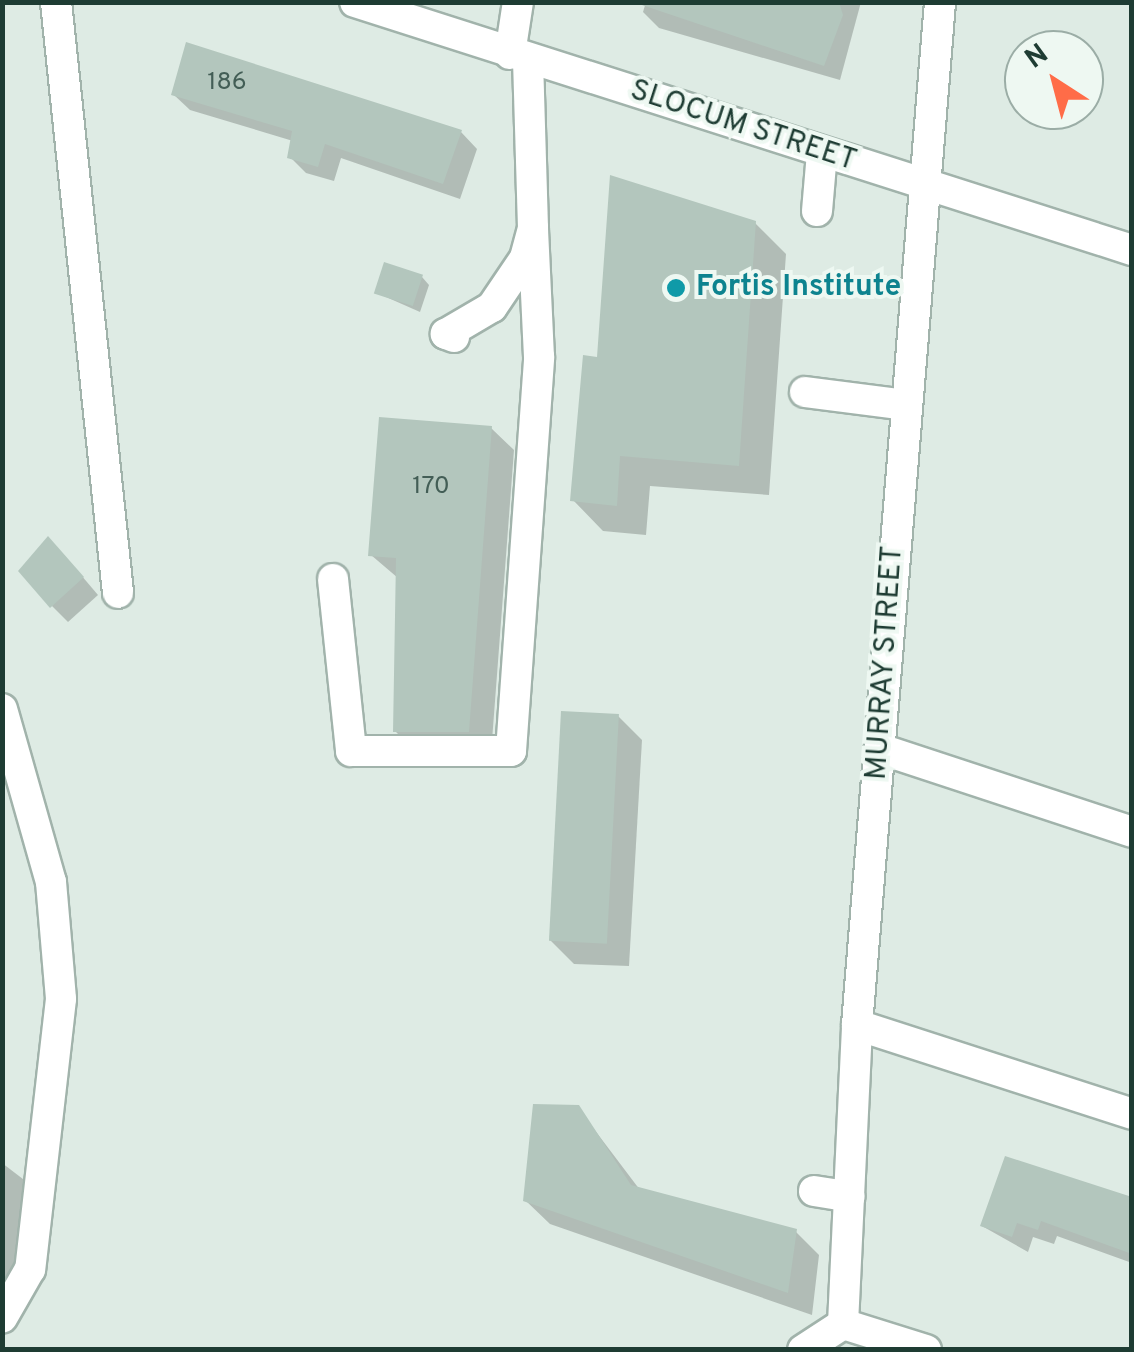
<!DOCTYPE html>
<html>
<head>
<meta charset="utf-8">
<style>
	body { margin:0 }
	#map { position:relative; width:1134px; height:1352px; overflow:hidden; background:#deebe4; font-family:Overpass,sans-serif }
	div>[style] { position:absolute }
	[style*='--x'] { left:calc(var(--x)*1px); top:calc(var(--y)*1px); width:calc(var(--w)*1px); rotate:calc(var(--a)*1deg) }
	.shadow>* { inset:0; background:#0003 }
	.building>* { inset:0; background:#b3c6bd; transform-origin:0 0 }
	.roads { filter:drop-shadow(2px 0 #a1b3ab) drop-shadow(-2px 0 #a1b3ab) drop-shadow(0 2px #a1b3ab) drop-shadow(0 -2px #a1b3ab) }
	.minor>* { height:30px; margin:-15px; padding:0 15px; transform-origin:15px; border-radius:15px; background:#fff }
	.dots>* { width:28px; height:28px; translate:-50% -50%; box-sizing:border-box; border:5px solid #eef8f2; border-radius:50% }
	span { translate:-50% -50%; white-space:nowrap; text-align:center; line-height:1.15; -webkit-text-stroke:8px #eef8f2; paint-order:stroke }
	.number-label { font-size:25px; color:#435e56 }
	.number-label span { -webkit-text-stroke-width:0 }
	.street-label { font-size:30px; color:#1e3c33 }
	.culture-label { font-size:30px; color:#0d838f; font-weight:700 }
	.left { translate:0 -50%; text-align:left }
	.frame { position:absolute; inset:0; border:5px solid #1e3c33; pointer-events:none }
	.north { position:absolute; left:1004px; top:30px; width:100px; height:100px; box-sizing:border-box; background:#eef8f2; border:2px solid #9bada6; border-radius:50%; rotate:324deg; font-size:28px; font-weight:700; line-height:40px; text-align:center; color:#1e3c33 }
	.north::after { content:''; display:block; margin:auto; width:35px; height:45px; background:#ff6c48; clip-path:polygon(50% 0,100% 100%,50% 72%,0 100%) }
</style>
</head>
<body>
<div id="map">
	<div class="shadow">
		<i style="clip-path:polygon(646px 2px,861px 2px,840px 80px,659px 28px,643px 12px)"></i>
		<i style="clip-path:polygon(173px 94px,461px 132px,477px 149px,460px 199px,341px 158px,334px 181px,306px 173px,290px 157px,293px 141px,190px 110px)"></i>
		<i style="clip-path:polygon(755px 223px,786px 254px,769px 495px,650px 486px,646px 535px,603px 531px,573px 500px,599px 360px)"></i>
		<i style="clip-path:polygon(422px 277px,429px 285px,420px 312px,377px 293px)"></i>
		<i style="clip-path:polygon(491px 428px,514px 450px,491px 754px,418px 754px,395px 731px,398px 578px,371px 555px)"></i>
		<i style="clip-path:polygon(64px 555px,98px 595px,68px 622px,52px 606px)"></i>
		<i style="clip-path:polygon(618px 716px,642px 740px,629px 966px,574px 964px,550px 940px)"></i>
		<i style="clip-path:polygon(578px 1108px,640px 1190px,795px 1231px,819px 1255px,812px 1315px,550px 1224px,525px 1200px)"></i>
		<i style="clip-path:polygon(2px 1163px,36px 1189px,12px 1305px,2px 1303px)"></i>
		<i style="clip-path:polygon(1132px 1201px,1132px 1263px,1057px 1236px,1054px 1244px,1033px 1237px,1028px 1252px,982px 1226px)"></i>
	</div>
	<div class="building">
		<i style="clip-path:polygon(633px 2px,839px 2px,843px 15px,824px 66px)"></i>
		<i style="clip-path:polygon(186px 42px,462px 130px,443px 184px,325px 144px,318px 167px,287px 158px,292px 131px,171px 95px)"></i>
		<i style="clip-path:polygon(610px 175px,756px 221px,739px 466px,620px 456px,617px 506px,570px 501px,583px 355px,597px 357px)"></i>
		<i style="left:384px;top:262px;width:41px;height:33px;rotate:18deg"></i>
		<i style="clip-path:polygon(379px 417px,492px 426px,469px 732px,393px 732px,396px 558px,368px 556px)"></i>
		<i style="clip-path:polygon(48px 536px,84px 577px,50px 608px,18px 571px)"></i>
		<i style="left:561px;top:711px;width:58px;height:230px;rotate:3deg"></i>
		<i style="clip-path:polygon(533px 1104px,579px 1105px,631px 1185px,797px 1229px,788px 1293px,523px 1201px)"></i>
		<i style="clip-path:polygon(1005px 1156px,1132px 1197px,1132px 1254px,1041px 1221px,1038px 1230px,1017px 1223px,1012px 1237px,980px 1226px)"></i>
	</div>
	<div class="roads">
		<div class="minor">
			<i style="--x:56;--y:2;--w:594;--a:84.01"></i>
			<i style="--x:355;--y:2;--w:816;--a:17.7"></i>
			<i style="--x:510;--y:54;--w:53;--a:-81.3"></i>
			<i style="--x:817;--y:211;--w:58;--a:-85.1"></i>
			<i style="--x:454;--y:337;--w:9;--a:-159"></i>
			<i style="--x:446;--y:334;--w:53;--a:-30.4"></i>
			<i style="--x:492;--y:307;--w:59;--a:-56"></i>
			<i style="--x:525;--y:258;--w:31;--a:-75"></i>
			<i style="--x:533;--y:228;--w:168;--a:-91.7"></i>
			<i style="--x:805;--y:392;--w:102;--a:7.3"></i>
			<i style="--x:333;--y:579;--w:173;--a:84"></i>
			<i style="--x:351;--y:751;--w:160;--a:0"></i>
			<i style="--x:511;--y:751;--w:395;--a:-85.9"></i>
			<i style="--x:539;--y:357;--w:129;--a:-92.7"></i>
			<i style="--x:2;--y:709;--w:180;--a:74.2"></i>
			<i style="--x:51;--y:882;--w:117;--a:85.1"></i>
			<i style="--x:61;--y:999;--w:272;--a:96.5"></i>
			<i style="--x:30;--y:1269;--w:56;--a:119.7"></i>
			<i style="--x:880;--y:749;--w:265;--a:18.2"></i>
			<i style="--x:857;--y:1025;--w:289;--a:17.9"></i>
			<i style="--x:814;--y:1191;--w:36;--a:9"></i>
			<i style="--x:843;--y:1324;--w:299;--a:-87.3"></i>
			<i style="--x:857;--y:1025;--w:1026;--a:-85.36"></i>
			<i style="--x:843;--y:1324;--w:87;--a:17.4"></i>
			<i style="--x:803;--y:1350;--w:48;--a:-33"></i>
		</div>
	</div>
	<div class="dots">
		<i style="left:676px;top:288px;background:#0f9aa8"></i>
	</div>
	<div class="number-label">
		<span style="left:227px;top:83px">186</span>
		<span style="left:431px;top:487px">170</span>
	</div>
	<div class="street-label">
		<span style="left:743px;top:127px;rotate:18deg">SLOCUM STREET</span>
		<span style="left:886px;top:663px;rotate:-86deg">MURRAY STREET</span>
	</div>
	<div class="culture-label">
		<span class="left" style="left:696px;top:288px">Fortis Institute</span>
	</div>
	<div class="frame"></div>
	<div class="north">N</div>
</div>
</body>
</html>
